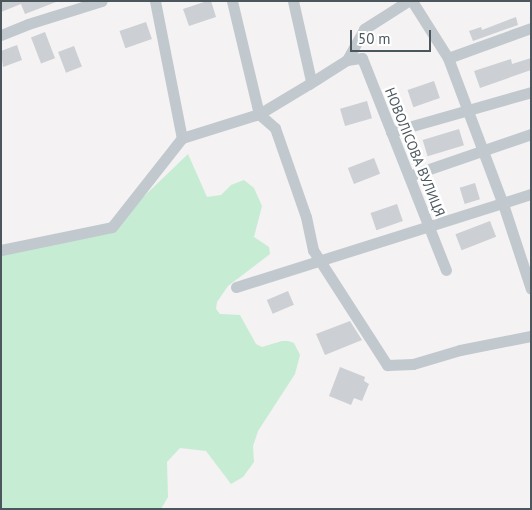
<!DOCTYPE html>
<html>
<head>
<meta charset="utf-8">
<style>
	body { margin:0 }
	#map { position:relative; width:532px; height:510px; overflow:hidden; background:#f4f2f2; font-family:"PT Sans",sans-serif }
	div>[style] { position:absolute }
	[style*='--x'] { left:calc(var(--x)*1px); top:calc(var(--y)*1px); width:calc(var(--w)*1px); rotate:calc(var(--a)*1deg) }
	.green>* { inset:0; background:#c6ecd3 }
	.building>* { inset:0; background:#cccfd3; transform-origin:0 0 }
	.minor>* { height:11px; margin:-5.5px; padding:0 5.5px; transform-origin:5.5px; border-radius:5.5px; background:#c1c9cf }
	span { translate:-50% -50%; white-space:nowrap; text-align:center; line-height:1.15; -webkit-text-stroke:5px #fff; paint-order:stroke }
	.street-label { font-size:14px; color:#4b565d }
	.frame { position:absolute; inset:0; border:2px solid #4b565d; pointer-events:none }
	.scale { position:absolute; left:350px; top:30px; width:81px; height:22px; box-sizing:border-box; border:2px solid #4b565d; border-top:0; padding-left:6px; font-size:15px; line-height:18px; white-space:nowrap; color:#4b565d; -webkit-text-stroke:4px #fff; paint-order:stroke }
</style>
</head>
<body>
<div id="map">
	<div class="green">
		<i style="clip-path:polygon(188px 154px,207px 197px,221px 195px,231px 185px,244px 180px,254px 188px,262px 206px,254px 237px,269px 247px,270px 254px,228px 286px,217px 302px,216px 309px,220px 314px,240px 315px,256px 344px,262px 347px,282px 341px,288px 341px,294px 343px,300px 355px,295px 374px,258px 431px,253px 446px,254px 462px,243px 477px,231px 484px,206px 451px,180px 448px,167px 462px,168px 497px,161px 509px,1px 509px,1px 250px,112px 227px)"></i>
	</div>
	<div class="building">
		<i style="clip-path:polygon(1px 1px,56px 1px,56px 2px,25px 14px,21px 4px,1px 12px)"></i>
		<i style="clip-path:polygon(207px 1px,211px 1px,216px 17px,189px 26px,183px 9px)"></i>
		<i style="clip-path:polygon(516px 17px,518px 25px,473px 41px,469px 31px,481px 27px,482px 30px)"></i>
		<i style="left:146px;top:22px;width:18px;height:28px;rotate:71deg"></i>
		<i style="left:45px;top:32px;width:28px;height:15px;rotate:69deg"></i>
		<i style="clip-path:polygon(17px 45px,22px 60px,3px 67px,1px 51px)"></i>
		<i style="left:74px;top:46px;width:22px;height:17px;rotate:69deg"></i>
		<i style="clip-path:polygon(531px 58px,531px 70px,480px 88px,474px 71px,511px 59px,512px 64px)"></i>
		<i style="left:434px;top:81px;width:18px;height:28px;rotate:71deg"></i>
		<i style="left:367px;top:101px;width:18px;height:28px;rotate:74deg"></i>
		<i style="left:459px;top:129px;width:17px;height:38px;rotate:73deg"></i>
		<i style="left:374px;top:158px;width:17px;height:28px;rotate:69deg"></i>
		<i style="left:475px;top:183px;width:17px;height:16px;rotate:73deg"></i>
		<i style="left:397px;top:204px;width:18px;height:28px;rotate:71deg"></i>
		<i style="left:490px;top:221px;width:17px;height:37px;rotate:69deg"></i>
		<i style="left:288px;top:291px;width:15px;height:23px;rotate:67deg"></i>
		<i style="clip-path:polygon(350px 321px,362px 340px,325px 355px,316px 334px)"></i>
		<i style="clip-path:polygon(340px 367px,365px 377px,364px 381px,369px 384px,362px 401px,354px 398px,351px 405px,329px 396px)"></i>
	</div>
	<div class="minor">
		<i style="--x:155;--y:1;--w:140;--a:78.9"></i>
		<i style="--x:232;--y:1;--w:116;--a:76.6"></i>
		<i style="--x:259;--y:114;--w:21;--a:41"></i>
		<i style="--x:275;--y:128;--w:94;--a:70.8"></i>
		<i style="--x:306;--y:217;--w:34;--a:78"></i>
		<i style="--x:313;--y:250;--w:137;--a:57.2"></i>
		<i style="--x:387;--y:365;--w:26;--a:-2"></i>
		<i style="--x:413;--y:364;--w:49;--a:-16.6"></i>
		<i style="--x:460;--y:350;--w:72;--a:-11.2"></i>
		<i style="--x:293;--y:1;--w:82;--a:77.3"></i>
		<i style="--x:412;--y:1;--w:67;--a:57.7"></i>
		<i style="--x:448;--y:58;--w:156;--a:69.4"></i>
		<i style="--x:503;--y:204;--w:89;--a:71.8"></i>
		<i style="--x:1;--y:35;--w:29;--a:-22"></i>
		<i style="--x:28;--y:24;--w:77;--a:-17.3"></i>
		<i style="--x:448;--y:58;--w:88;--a:-19.9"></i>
		<i style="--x:347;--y:60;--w:15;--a:-8"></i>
		<i style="--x:362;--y:58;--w:228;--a:68.4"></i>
		<i style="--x:391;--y:132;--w:146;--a:-15.9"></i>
		<i style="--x:409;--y:176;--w:129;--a:-19"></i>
		<i style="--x:1;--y:250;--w:113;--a:-11.7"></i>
		<i style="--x:112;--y:227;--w:113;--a:-51.8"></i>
		<i style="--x:182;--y:138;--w:81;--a:-17.3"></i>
		<i style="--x:259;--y:114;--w:58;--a:-31"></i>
		<i style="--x:309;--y:84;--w:45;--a:-32.3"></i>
		<i style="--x:347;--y:60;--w:35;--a:-61"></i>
		<i style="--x:364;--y:29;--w:52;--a:-32.5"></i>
		<i style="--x:236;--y:287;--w:309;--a:-17.5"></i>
	</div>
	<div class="street-label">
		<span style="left:415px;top:152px;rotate:68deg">НОВОЛІСОВА ВУЛИЦЯ</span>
	</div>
	<div class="frame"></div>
	<div class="scale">50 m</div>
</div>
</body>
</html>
